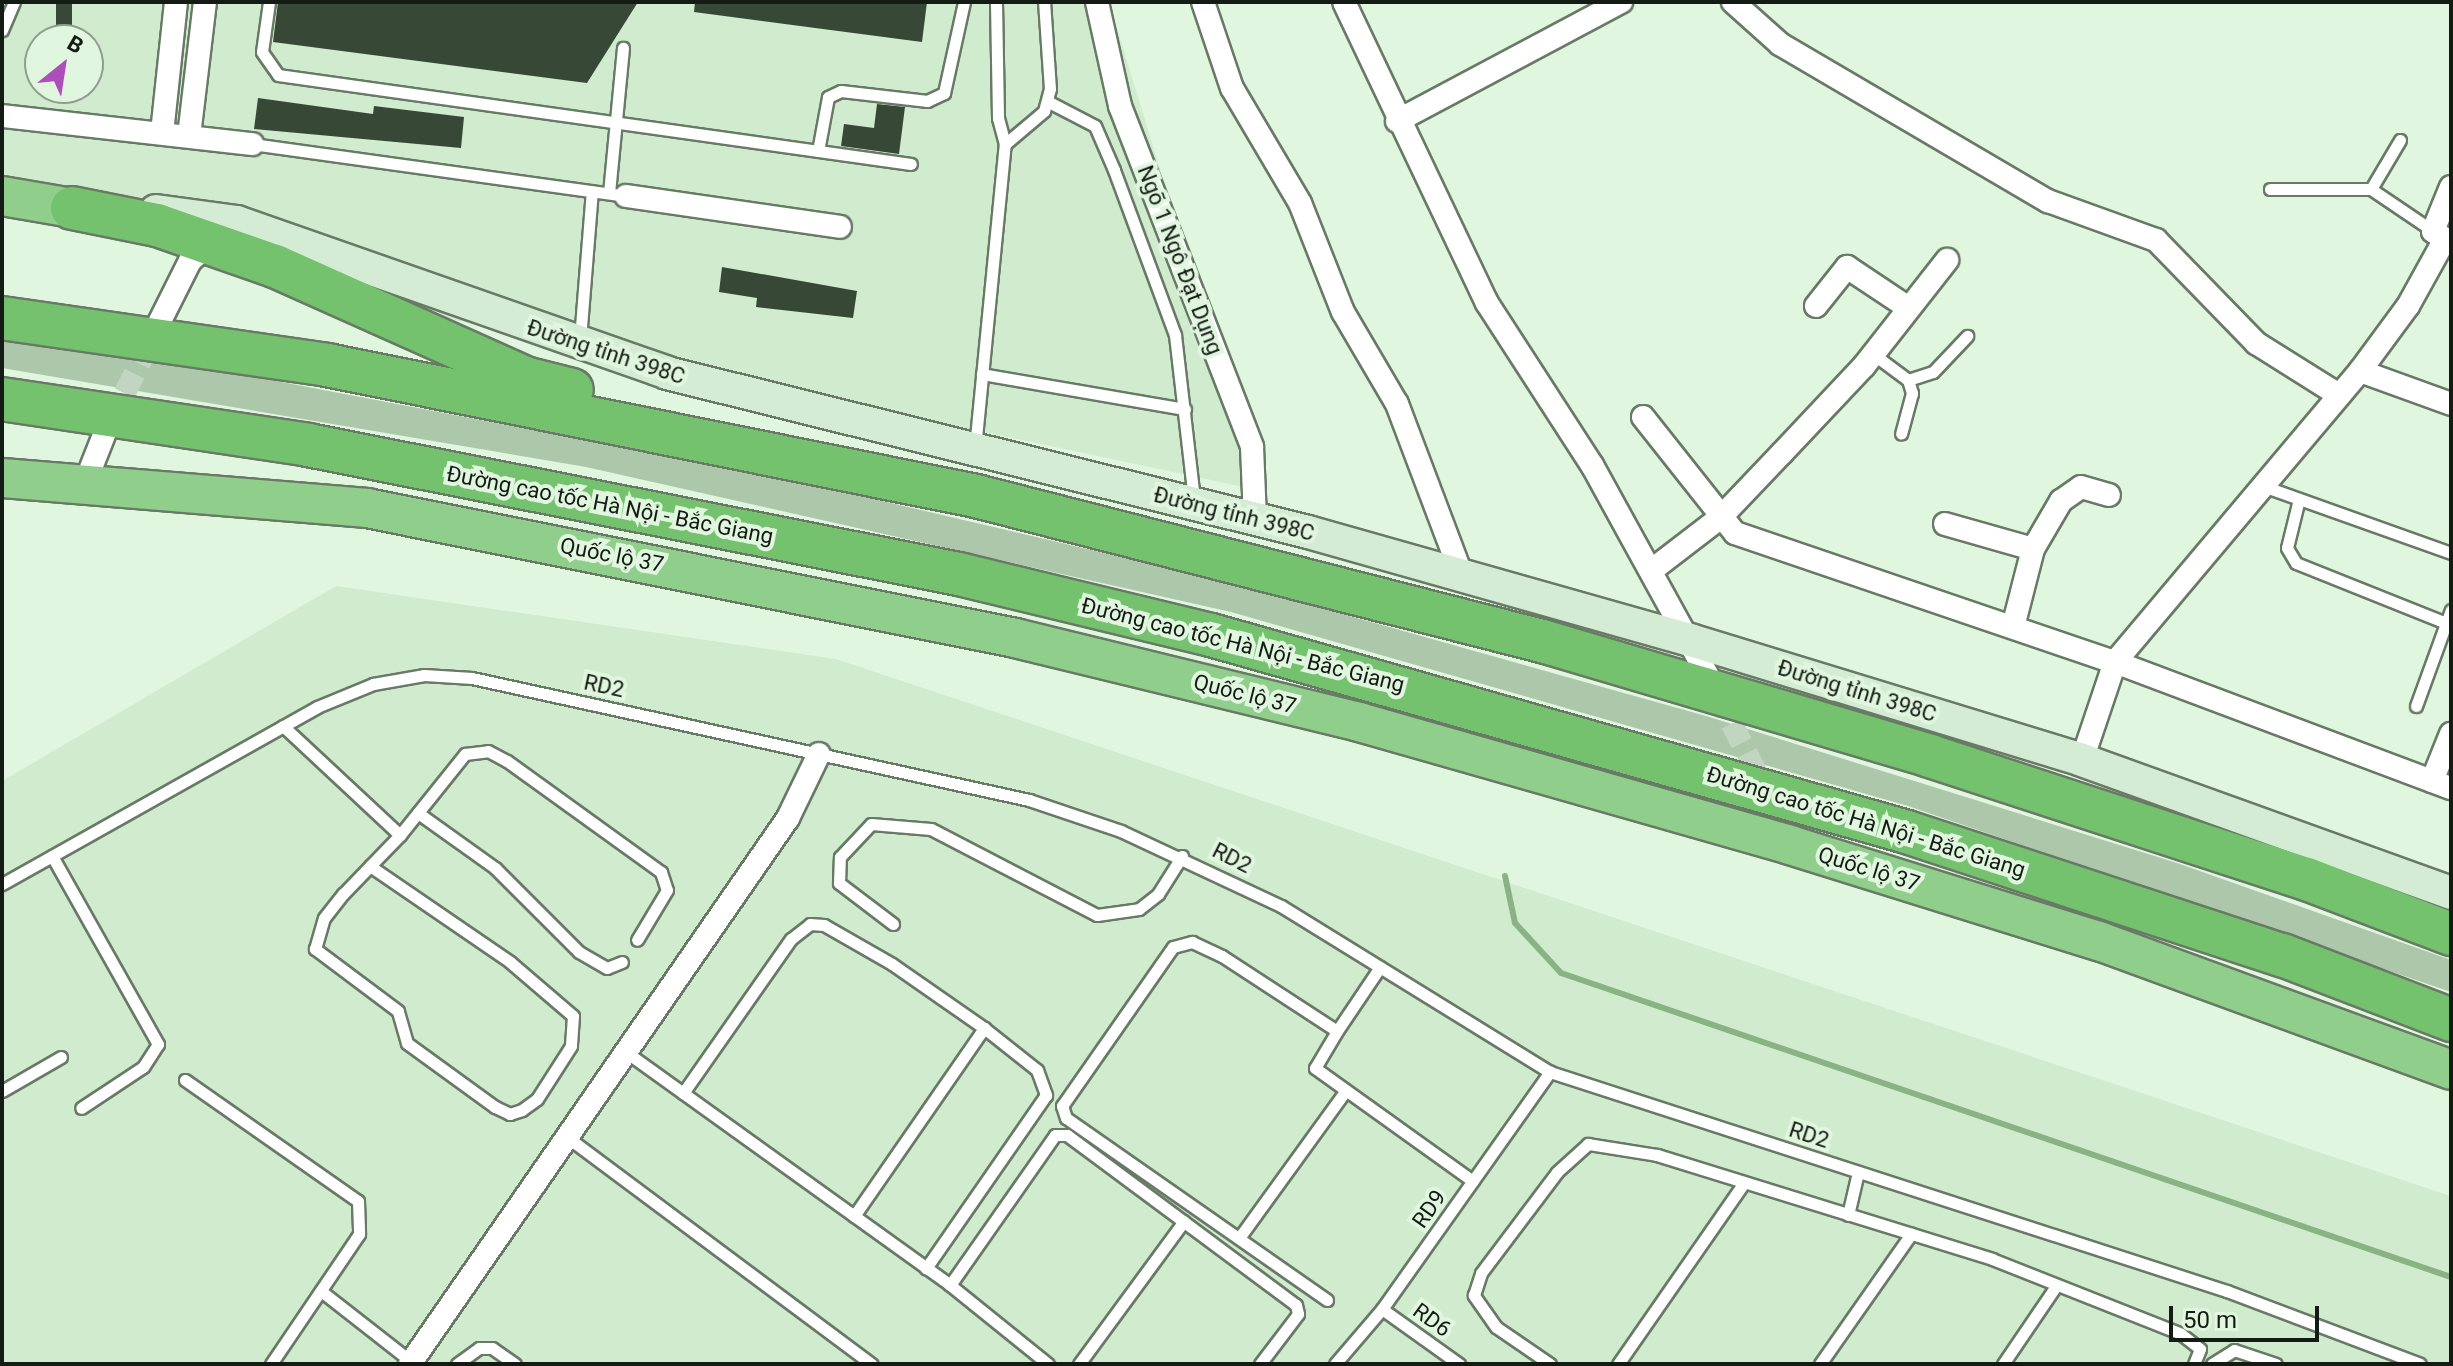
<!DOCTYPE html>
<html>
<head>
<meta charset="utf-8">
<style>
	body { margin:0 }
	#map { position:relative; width:2453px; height:1366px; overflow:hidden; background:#e1f6df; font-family:Roboto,sans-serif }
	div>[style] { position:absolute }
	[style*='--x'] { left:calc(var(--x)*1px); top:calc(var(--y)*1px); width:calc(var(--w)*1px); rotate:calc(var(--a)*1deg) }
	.built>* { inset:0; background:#d1ebcf }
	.green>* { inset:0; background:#adc7aa }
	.stream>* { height:6px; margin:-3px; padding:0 3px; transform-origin:3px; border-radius:3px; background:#89b385 }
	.building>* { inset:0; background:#374836; transform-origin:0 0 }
	.minor-tunnel>* { height:22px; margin-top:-11px; transform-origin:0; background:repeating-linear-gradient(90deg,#c2d5c1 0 22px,transparent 0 33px) }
	.roads { filter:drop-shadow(2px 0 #687a66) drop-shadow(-2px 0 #687a66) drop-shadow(0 2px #687a66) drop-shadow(0 -2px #687a66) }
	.service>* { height:11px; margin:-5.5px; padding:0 5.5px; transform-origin:5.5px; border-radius:5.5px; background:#fff }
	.minor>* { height:22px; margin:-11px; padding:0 11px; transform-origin:11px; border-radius:11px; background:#fff }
	.secondary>* { height:32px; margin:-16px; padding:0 16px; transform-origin:16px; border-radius:16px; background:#d5ecd4 }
	.trunk>* { height:38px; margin:-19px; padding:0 19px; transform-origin:19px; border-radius:19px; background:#90ce8b }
	.motorway>* { height:42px; margin:-21px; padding:0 21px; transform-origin:21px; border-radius:21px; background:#74c16e }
	span { translate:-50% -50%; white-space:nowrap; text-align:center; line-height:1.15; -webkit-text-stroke:8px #e1f6df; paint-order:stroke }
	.street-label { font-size:22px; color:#141b14 }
	.frame { position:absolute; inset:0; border:4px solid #141b14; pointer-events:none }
	.north { position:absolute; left:24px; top:24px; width:80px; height:80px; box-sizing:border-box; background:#e1f6df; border:2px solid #8f9e8e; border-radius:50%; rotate:30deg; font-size:22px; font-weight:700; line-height:32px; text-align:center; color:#141b14 }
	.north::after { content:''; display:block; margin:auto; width:28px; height:36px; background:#ac4fba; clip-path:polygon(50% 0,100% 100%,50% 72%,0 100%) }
	.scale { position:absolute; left:2169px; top:1306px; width:150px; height:36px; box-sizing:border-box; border:4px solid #141b14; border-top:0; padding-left:10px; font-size:24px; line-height:28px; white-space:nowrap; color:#141b14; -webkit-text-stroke:6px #e1f6df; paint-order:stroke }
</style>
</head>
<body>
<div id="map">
	<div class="built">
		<i style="clip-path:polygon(evenodd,2px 2px,1109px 2px,1258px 490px,328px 293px,2px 195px,2px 2px,40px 40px,88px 40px,88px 88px,40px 88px,40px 40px)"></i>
		<i style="clip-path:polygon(336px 586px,836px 659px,2451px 1196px,2451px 1364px,2px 1364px,2px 781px)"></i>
	</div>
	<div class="green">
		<i style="clip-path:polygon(2px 337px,271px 380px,776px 476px,1236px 584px,1706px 716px,2177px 863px,2451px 960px,2451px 992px,1908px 806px,1231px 612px,586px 467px,2px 368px)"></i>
	</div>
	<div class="stream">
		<i style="--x:1505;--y:876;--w:48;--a:78"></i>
		<i style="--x:1515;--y:923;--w:68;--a:47.4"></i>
		<i style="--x:1561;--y:973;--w:940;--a:18.86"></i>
	</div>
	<div class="building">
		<i style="left:56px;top:2px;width:16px;height:33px"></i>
		<i style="clip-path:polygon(278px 2px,638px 2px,587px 83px,273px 42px)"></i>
		<i style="clip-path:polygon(695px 2px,927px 2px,922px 42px,694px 12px)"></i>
		<i style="clip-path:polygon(258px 98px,373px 114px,374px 106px,464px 117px,461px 148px,254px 129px)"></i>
		<i style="clip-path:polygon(877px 104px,905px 107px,899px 154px,841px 146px,844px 124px,874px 128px)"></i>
		<i style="clip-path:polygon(722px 267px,857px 291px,853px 318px,756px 307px,757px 298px,719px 292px)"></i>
	</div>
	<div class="minor-tunnel">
		<i style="--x:110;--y:423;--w:102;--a:-63.7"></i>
		<i style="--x:1717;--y:694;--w:110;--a:63.4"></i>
	</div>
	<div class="roads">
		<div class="service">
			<i style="--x:269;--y:2;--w:50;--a:98"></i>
			<i style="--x:262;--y:52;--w:28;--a:55"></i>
			<i style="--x:278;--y:75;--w:639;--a:8"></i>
			<i style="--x:996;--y:2;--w:116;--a:89"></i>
			<i style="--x:998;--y:118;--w:27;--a:75"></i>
			<i style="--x:2;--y:30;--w:30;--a:-67"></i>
			<i style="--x:1047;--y:101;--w:54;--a:27.5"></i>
			<i style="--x:1095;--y:126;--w:48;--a:66.6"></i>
			<i style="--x:1114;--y:170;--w:176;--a:69.7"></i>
			<i style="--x:1175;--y:335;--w:165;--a:83.4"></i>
			<i style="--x:252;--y:144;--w:378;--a:7.9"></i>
			<i style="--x:818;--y:151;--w:55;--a:-79.5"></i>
			<i style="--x:828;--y:97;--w:14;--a:-25"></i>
			<i style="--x:841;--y:91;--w:87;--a:6.6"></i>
			<i style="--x:927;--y:101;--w:19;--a:-25"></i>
			<i style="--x:944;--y:93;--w:93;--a:-77.6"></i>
			<i style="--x:2270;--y:189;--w:101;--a:0"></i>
			<i style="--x:2371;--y:189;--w:75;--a:34.1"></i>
			<i style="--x:2371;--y:189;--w:57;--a:-59.4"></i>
			<i style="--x:609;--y:193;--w:146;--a:-84.5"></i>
			<i style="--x:580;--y:339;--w:148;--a:-85.4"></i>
			<i style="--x:1873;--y:354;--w:44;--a:36.6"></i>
			<i style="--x:1908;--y:380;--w:14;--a:73"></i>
			<i style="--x:1912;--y:393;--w:42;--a:105"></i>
			<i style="--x:982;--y:374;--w:206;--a:9.8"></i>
			<i style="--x:1908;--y:380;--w:26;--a:-18"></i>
			<i style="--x:1933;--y:372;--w:50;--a:-46.6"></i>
			<i style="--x:975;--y:448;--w:305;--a:-84.4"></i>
			<i style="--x:1005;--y:144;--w:51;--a:-40.2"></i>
			<i style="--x:1044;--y:111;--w:23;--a:-75"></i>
			<i style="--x:1050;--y:89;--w:87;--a:-93.9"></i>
			<i style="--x:2263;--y:486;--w:200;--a:19.6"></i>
			<i style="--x:2299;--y:499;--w:50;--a:103.8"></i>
			<i style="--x:2287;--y:548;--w:17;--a:59"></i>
			<i style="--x:2296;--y:563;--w:162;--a:21.8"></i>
			<i style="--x:2416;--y:706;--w:102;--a:-70"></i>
			<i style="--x:283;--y:726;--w:160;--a:43"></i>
			<i style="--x:400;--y:835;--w:104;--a:-51.3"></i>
			<i style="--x:465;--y:754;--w:23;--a:-7"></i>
			<i style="--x:488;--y:751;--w:21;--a:28"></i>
			<i style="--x:507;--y:761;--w:190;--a:35.8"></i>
			<i style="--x:661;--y:872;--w:19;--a:72"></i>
			<i style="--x:667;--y:890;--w:58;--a:121"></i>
			<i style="--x:418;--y:813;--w:95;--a:35.5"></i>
			<i style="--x:495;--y:868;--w:119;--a:45"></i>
			<i style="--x:579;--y:952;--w:32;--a:30"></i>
			<i style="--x:607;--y:968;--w:16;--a:-22"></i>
			<i style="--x:52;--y:856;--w:216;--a:60.6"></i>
			<i style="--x:158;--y:1044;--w:27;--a:123"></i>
			<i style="--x:143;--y:1067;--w:74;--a:146.5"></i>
			<i style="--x:370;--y:866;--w:170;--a:34.4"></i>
			<i style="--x:510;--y:962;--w:83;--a:40.6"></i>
			<i style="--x:573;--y:1016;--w:30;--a:94"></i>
			<i style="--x:571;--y:1046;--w:63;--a:122.7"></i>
			<i style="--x:537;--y:1099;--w:19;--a:144"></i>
			<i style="--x:522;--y:1110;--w:13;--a:162"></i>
			<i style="--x:510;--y:1114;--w:17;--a:-155"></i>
			<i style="--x:495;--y:1107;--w:109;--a:-144"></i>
			<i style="--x:407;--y:1043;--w:33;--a:-106"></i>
			<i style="--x:398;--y:1011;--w:104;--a:-143.2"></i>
			<i style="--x:315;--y:949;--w:32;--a:-74"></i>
			<i style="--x:324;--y:918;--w:31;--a:-52"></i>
			<i style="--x:343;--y:894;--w:39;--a:-46"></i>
			<i style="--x:370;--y:866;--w:43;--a:-45.9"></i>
			<i style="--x:2;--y:884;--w:361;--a:-29.3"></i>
			<i style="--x:317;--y:707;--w:61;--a:-22.3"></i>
			<i style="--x:373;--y:684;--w:52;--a:-10"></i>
			<i style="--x:424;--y:675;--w:48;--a:3.6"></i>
			<i style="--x:472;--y:678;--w:570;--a:12.35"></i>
			<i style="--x:1029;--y:800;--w:97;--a:18.6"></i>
			<i style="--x:1121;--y:831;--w:177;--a:25.1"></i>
			<i style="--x:1281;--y:906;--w:316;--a:31.7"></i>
			<i style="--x:1550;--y:1072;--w:712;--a:17.93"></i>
			<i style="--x:2227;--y:1291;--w:206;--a:20.7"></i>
			<i style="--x:893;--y:924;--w:68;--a:-142.8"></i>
			<i style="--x:839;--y:883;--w:26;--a:-88"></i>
			<i style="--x:840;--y:857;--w:45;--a:-46.8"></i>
			<i style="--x:871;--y:824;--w:60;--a:4.8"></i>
			<i style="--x:931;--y:829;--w:187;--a:27.4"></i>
			<i style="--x:1097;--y:915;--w:42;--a:-8.1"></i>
			<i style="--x:1139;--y:909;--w:24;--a:-38"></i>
			<i style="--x:1158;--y:894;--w:45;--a:-57.7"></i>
			<i style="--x:1337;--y:1031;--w:43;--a:120.7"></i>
			<i style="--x:1315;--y:1068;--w:194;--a:35.6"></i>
			<i style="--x:626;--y:1052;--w:399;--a:35.7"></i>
			<i style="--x:950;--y:1285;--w:126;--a:38.9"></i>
			<i style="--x:185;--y:1080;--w:211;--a:35"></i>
			<i style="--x:358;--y:1201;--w:33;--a:88"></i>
			<i style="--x:359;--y:1234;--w:157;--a:124.1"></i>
			<i style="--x:2;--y:1091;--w:68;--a:-30"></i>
			<i style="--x:683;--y:1093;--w:188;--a:-55"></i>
			<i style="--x:791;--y:939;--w:24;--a:-38"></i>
			<i style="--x:810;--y:924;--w:14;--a:4"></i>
			<i style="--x:824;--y:925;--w:78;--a:29.8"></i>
			<i style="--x:892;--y:964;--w:112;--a:34.8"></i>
			<i style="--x:984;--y:1028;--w:68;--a:38.4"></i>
			<i style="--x:1037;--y:1070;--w:27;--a:70"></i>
			<i style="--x:1046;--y:1095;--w:211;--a:124.7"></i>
			<i style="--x:567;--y:1137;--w:380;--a:36.7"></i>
			<i style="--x:1848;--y:1215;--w:44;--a:-76.9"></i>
			<i style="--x:854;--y:1216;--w:229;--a:-55.3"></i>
			<i style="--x:1239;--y:1238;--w:179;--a:-54.1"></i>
			<i style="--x:950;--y:1285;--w:183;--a:-55"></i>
			<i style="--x:1055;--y:1135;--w:12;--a:0"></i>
			<i style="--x:1067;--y:1135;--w:285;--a:36.6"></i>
			<i style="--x:1296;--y:1305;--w:9;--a:77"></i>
			<i style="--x:1298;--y:1314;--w:63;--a:127.2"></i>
			<i style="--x:321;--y:1291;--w:115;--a:38"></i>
			<i style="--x:1327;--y:1300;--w:318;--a:-145.1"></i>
			<i style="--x:1066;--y:1118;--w:13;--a:-108"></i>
			<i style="--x:1062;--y:1106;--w:194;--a:-55.1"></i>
			<i style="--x:1173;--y:947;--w:20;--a:-15"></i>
			<i style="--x:1192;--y:942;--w:33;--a:25"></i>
			<i style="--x:1222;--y:956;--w:137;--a:33.1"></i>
			<i style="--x:1337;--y:1031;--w:77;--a:-56.1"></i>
			<i style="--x:1382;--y:1309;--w:95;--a:35.5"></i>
			<i style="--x:457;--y:1364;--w:27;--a:-36"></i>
			<i style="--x:479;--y:1348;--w:13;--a:0"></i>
			<i style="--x:492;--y:1348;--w:28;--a:35"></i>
			<i style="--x:1079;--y:1364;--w:177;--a:-53.7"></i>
			<i style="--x:1335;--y:1364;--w:72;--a:-49.5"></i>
			<i style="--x:1382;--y:1309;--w:291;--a:-54.7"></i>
			<i style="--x:1550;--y:1364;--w:65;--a:-145.6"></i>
			<i style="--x:1496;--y:1327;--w:39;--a:-125"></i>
			<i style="--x:1474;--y:1295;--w:23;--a:-72"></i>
			<i style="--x:1481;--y:1273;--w:126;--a:-53"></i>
			<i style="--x:1557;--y:1172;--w:42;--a:-42.1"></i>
			<i style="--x:1588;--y:1144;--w:70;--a:9.1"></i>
			<i style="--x:1657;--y:1155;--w:351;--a:17.2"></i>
			<i style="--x:1992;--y:1259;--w:203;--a:21.6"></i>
			<i style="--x:2181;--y:1334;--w:24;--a:38"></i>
			<i style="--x:2200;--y:1349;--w:16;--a:112"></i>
			<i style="--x:1618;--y:1364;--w:221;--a:-55.2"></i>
			<i style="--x:1820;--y:1364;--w:159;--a:-55"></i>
			<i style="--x:2003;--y:1364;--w:94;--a:-55.8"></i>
			<i style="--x:2212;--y:1364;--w:26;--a:-32"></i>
			<i style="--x:2234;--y:1350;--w:44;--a:18.4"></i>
		</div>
		<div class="minor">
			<i style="--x:1097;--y:2;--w:107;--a:77.5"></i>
			<i style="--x:1120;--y:106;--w:366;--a:68.8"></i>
			<i style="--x:1252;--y:447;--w:72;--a:87.6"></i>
			<i style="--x:1203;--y:2;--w:91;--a:71.4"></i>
			<i style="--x:1232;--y:88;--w:134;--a:59.4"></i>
			<i style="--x:1300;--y:203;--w:117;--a:68.5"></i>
			<i style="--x:1343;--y:312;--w:107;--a:59.6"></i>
			<i style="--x:1397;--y:404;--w:184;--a:69.3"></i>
			<i style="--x:1344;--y:2;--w:333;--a:64.6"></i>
			<i style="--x:1487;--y:303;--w:193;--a:57.1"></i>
			<i style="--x:1592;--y:465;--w:243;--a:61.2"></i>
			<i style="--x:1733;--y:2;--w:63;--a:41.8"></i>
			<i style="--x:1780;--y:44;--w:311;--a:30.4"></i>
			<i style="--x:2048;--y:201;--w:115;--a:19.9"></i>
			<i style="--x:2156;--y:240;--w:144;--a:45.8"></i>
			<i style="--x:2256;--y:343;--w:98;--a:32.1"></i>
			<i style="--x:2;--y:116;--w:252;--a:6.4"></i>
			<i style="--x:1397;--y:121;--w:254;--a:-28"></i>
			<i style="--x:162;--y:133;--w:132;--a:-83.9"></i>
			<i style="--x:189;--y:136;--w:135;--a:-83.2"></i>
			<i style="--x:2451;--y:187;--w:48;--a:112.2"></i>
			<i style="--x:2433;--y:231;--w:22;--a:34"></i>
			<i style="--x:626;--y:196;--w:216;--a:8.2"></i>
			<i style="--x:1816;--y:306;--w:50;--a:-51.5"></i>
			<i style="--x:1847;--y:267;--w:72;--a:33.7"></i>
			<i style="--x:156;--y:329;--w:76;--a:-63.4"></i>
			<i style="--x:190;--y:261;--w:27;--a:-42"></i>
			<i style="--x:2360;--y:371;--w:97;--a:19.9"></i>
			<i style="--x:1643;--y:417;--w:148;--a:51.6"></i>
			<i style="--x:1735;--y:533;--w:401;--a:18.8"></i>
			<i style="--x:2115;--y:662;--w:359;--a:20.6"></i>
			<i style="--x:83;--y:488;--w:57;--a:-68.4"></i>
			<i style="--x:1945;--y:524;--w:91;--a:15.9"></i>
			<i style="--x:1652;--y:570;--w:87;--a:-37.5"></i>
			<i style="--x:1721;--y:517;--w:88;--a:-46.4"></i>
			<i style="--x:1782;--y:453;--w:120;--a:-46.7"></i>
			<i style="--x:1864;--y:366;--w:135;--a:-51.9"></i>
			<i style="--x:2013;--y:627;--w:81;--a:-75.6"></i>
			<i style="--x:2033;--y:549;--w:56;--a:-59.7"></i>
			<i style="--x:2061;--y:501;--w:24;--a:-35"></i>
			<i style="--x:2081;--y:487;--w:29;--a:16"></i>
			<i style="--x:2082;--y:760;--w:103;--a:-71.4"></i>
			<i style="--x:2115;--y:662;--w:380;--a:-49.9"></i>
			<i style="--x:2360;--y:371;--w:81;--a:-53.6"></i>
			<i style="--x:2408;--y:306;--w:77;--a:-61.1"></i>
			<i style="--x:2432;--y:781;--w:51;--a:-68"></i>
			<i style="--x:410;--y:1364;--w:664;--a:-55.3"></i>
			<i style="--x:788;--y:818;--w:71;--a:-64.2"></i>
		</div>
		<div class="secondary">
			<i style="--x:156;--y:211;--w:82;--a:7.7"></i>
			<i style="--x:237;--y:222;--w:456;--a:19.3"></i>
			<i style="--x:667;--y:373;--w:660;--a:13.93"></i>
			<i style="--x:1308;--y:532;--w:397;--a:15.8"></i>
			<i style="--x:1690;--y:640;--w:410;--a:17"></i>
			<i style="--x:2082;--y:760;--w:392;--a:19.8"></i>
		</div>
		<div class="trunk">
			<i style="--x:2;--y:196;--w:71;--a:9.7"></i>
			<i style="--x:2;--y:478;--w:366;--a:4.7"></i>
			<i style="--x:367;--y:508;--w:661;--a:11.34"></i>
			<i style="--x:1015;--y:638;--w:354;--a:13.7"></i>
			<i style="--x:1359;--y:722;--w:448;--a:15.9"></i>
			<i style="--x:1790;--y:845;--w:324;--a:17.3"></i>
			<i style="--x:2099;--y:941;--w:375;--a:20.1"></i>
		</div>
		<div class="motorway">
			<i style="--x:72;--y:208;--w:87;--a:11.3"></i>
			<i style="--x:157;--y:225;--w:125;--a:19.2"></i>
			<i style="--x:275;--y:266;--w:277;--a:24.1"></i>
			<i style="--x:528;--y:379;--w:45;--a:14"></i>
			<i style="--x:2;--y:318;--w:328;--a:8.2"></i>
			<i style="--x:327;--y:365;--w:662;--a:11.41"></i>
			<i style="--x:976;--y:496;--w:588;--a:14.37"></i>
			<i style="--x:1546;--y:642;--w:401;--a:16.5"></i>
			<i style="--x:1930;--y:756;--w:397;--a:18.1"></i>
			<i style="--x:2307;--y:879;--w:154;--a:20.9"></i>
			<i style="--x:2;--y:399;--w:309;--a:8.5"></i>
			<i style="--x:308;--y:445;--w:664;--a:11.21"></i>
			<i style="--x:959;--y:574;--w:259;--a:13.6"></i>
			<i style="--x:1211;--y:635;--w:723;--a:15.8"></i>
			<i style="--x:1907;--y:832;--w:395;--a:18.2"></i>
			<i style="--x:2282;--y:955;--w:181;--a:21"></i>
		</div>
	</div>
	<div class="street-label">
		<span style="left:1180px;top:260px;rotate:69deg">Ngõ 1 Ngô Đạt Dụng</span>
		<span style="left:606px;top:352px;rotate:18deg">Đường tỉnh 398C</span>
		<span style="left:610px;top:505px;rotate:11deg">Đường cao tốc Hà Nội - Bắc Giang</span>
		<span style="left:1234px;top:514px;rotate:14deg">Đường tỉnh 398C</span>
		<span style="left:612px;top:555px;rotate:11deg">Quốc lộ 37</span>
		<span style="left:1243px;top:645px;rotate:14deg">Đường cao tốc Hà Nội - Bắc Giang</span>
		<span style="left:604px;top:686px;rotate:12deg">RD2</span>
		<span style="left:1857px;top:691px;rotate:17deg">Đường tỉnh 398C</span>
		<span style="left:1245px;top:694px;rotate:14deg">Quốc lộ 37</span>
		<span style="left:1866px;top:822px;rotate:17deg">Đường cao tốc Hà Nội - Bắc Giang</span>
		<span style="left:1232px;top:858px;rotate:27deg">RD2</span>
		<span style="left:1869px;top:869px;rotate:17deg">Quốc lộ 37</span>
		<span style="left:1809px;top:1135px;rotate:18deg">RD2</span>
		<span style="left:1429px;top:1209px;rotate:-55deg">RD9</span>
		<span style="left:1432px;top:1320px;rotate:36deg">RD6</span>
	</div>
	<div class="frame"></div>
	<div class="north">B</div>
	<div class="scale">50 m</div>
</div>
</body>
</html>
